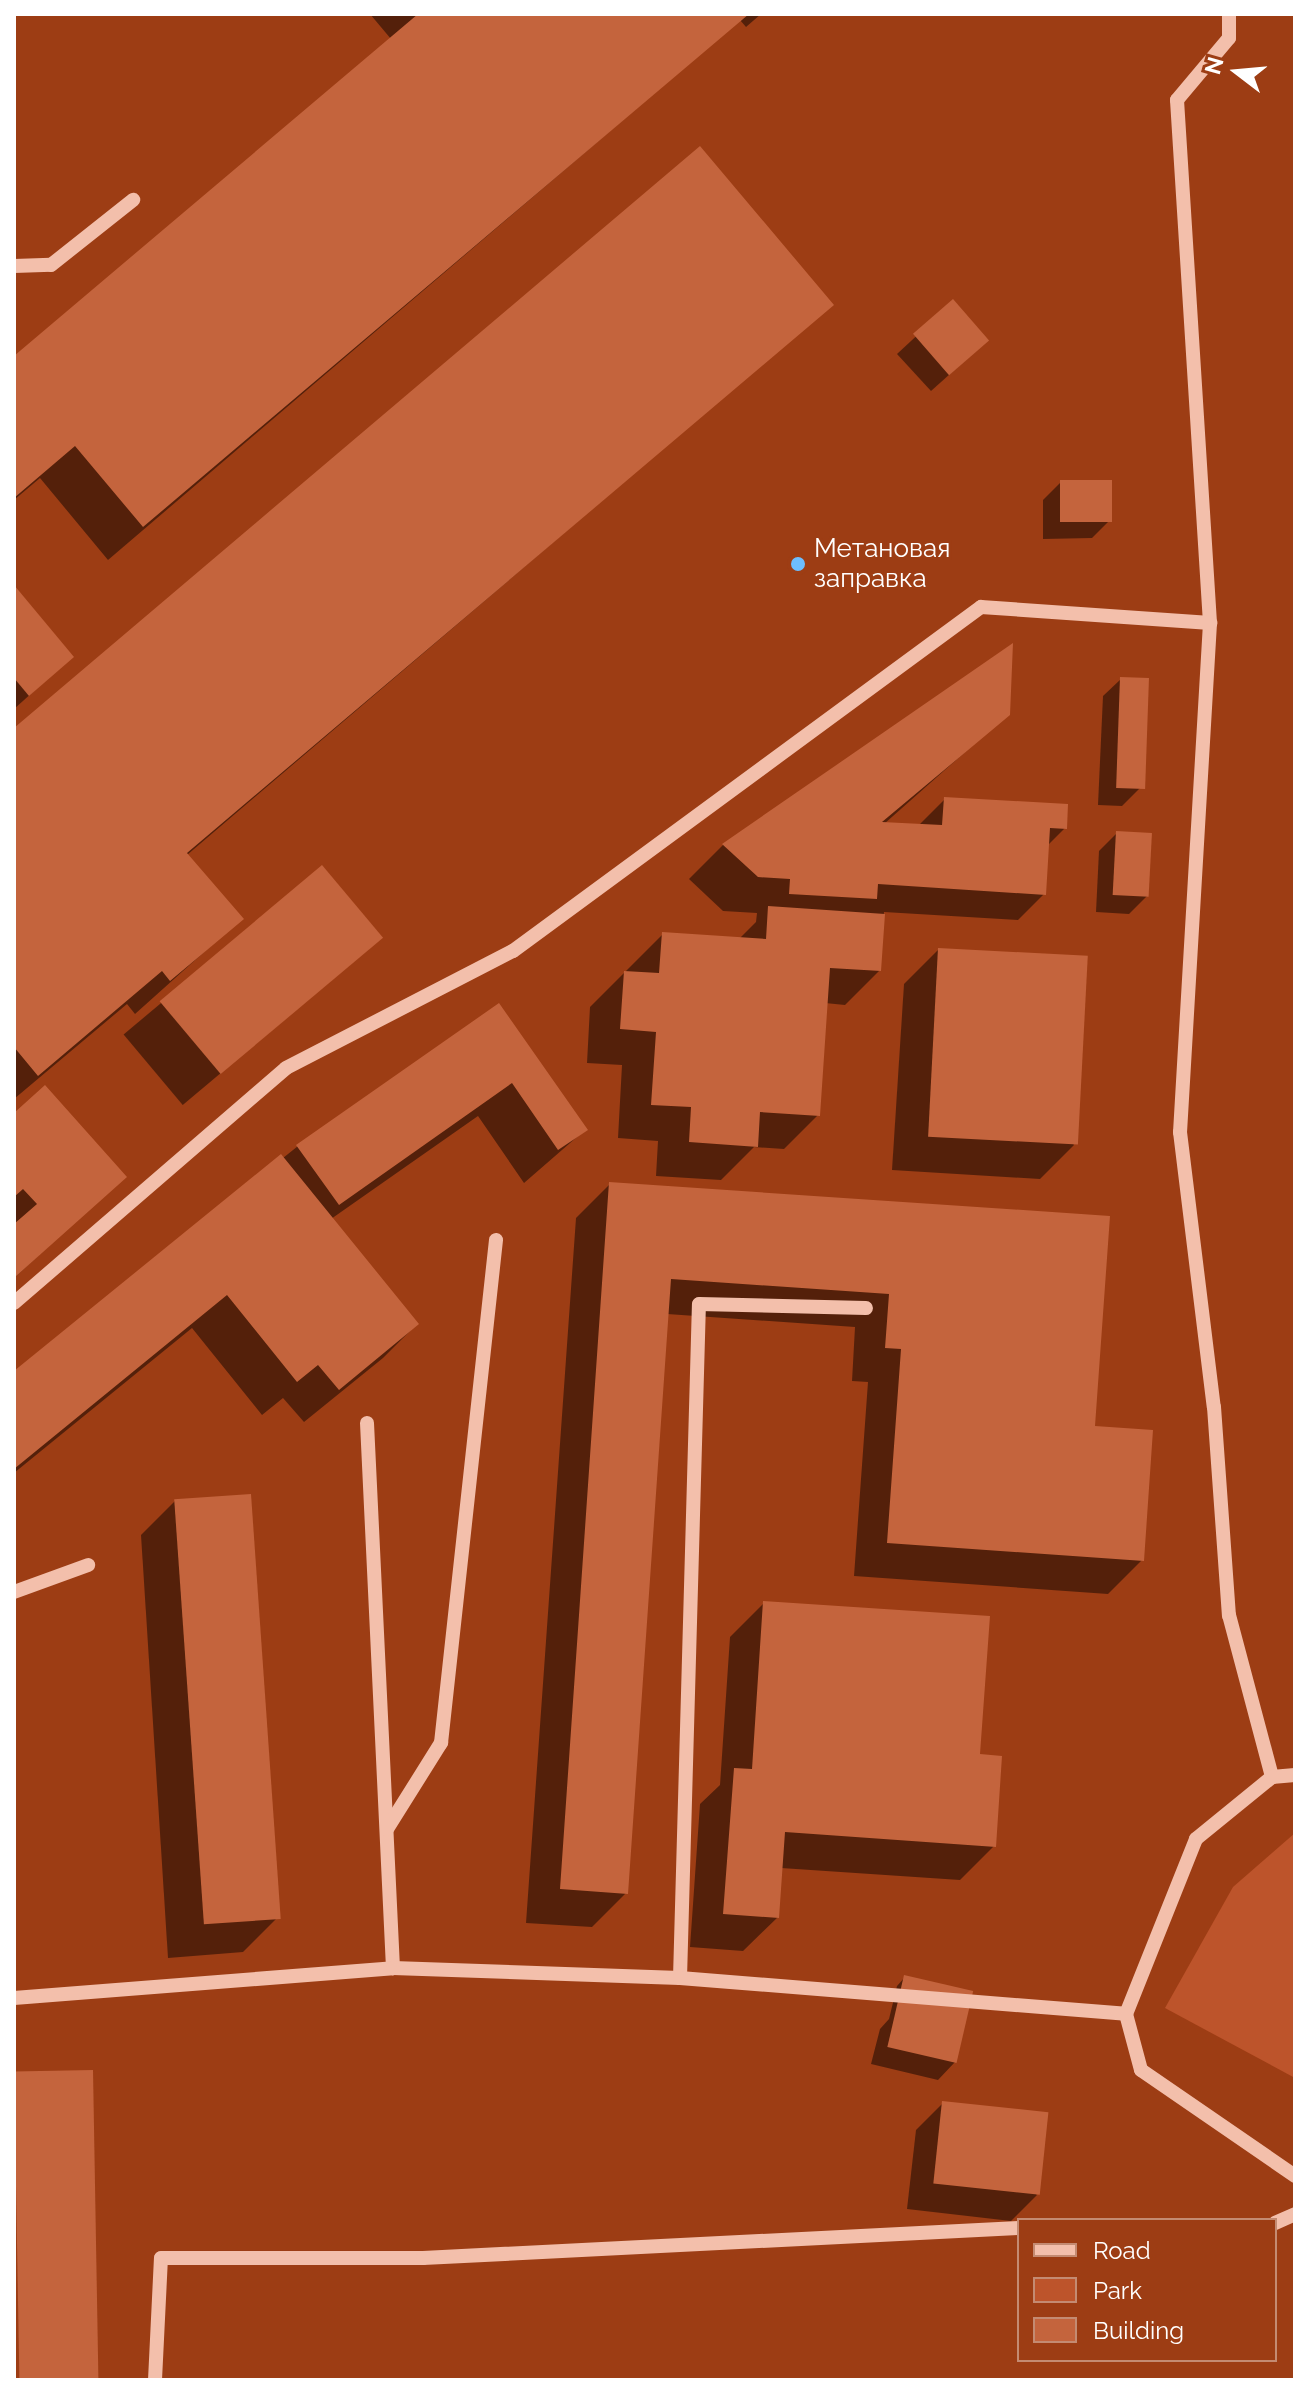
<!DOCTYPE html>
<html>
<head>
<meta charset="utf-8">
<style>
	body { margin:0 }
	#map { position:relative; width:1309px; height:2394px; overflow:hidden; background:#9d3d14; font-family:Raleway,sans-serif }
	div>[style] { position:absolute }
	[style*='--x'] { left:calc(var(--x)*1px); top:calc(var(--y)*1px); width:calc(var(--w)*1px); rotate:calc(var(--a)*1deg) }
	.green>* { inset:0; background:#bd542b }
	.shadow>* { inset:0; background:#0007; transform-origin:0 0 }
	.building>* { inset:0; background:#c4643d; transform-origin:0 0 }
	.minor>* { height:14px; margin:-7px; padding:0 7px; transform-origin:7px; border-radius:7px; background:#f3bfab }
	.dots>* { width:22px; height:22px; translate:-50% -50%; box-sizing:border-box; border:4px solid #9d3d14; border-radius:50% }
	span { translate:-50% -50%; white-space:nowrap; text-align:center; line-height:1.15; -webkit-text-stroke:6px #9d3d14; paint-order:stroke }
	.poi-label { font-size:26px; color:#fff }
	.left { translate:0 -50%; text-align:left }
	.frame { position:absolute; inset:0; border:16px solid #fff; pointer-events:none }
	.legend { position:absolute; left:1017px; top:2218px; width:260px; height:144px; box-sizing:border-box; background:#9d3d14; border:2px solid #c48b72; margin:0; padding:10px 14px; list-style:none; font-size:24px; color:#fff }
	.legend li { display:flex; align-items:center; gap:16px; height:40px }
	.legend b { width:40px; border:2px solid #c48b72 }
	.north { position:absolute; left:1197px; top:32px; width:80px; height:80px; -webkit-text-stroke:6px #9d3d14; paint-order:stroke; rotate:286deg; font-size:22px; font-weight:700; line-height:32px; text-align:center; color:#fff }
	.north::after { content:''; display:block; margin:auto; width:28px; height:36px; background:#fff; clip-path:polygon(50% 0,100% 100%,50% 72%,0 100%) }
</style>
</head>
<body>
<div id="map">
	<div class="green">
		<i style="clip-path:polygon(1295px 1833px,1295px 2078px,1165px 2008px,1233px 1887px)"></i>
	</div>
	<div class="shadow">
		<i style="clip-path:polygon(370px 14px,761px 14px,746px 27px,740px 20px,108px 560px,40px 478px,14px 500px,14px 359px,391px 39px)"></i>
		<i style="clip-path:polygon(953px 302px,969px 357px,931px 391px,897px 354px)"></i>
		<i style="clip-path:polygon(831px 305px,187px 855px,241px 919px,135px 1014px,127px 1004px,14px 1099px,14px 730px)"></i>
		<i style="clip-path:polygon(1061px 482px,1109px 521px,1092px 538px,1043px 539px,1043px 500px)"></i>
		<i style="clip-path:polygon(14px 588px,72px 657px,14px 709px)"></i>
		<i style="clip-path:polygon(1011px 647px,1008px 714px,884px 824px,918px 826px,945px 799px,1065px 828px,1047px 846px,1044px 894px,1018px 920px,884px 912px,880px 970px,845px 1005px,825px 1003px,818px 1115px,784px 1149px,754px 1147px,721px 1180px,656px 1176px,658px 1141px,618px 1138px,622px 1065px,587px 1063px,590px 1007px,663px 934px,739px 939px,756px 922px,757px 913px,723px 911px,689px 879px,723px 845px)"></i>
		<i style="clip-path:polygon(1121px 679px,1140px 788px,1122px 806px,1098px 805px,1103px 696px)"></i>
		<i style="clip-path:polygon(1117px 833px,1147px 896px,1129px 914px,1096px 912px,1099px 851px)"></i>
		<i style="left:322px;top:868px;width:92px;height:259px;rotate:50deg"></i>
		<i style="clip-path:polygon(938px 950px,1074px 1145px,1040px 1179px,892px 1170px,904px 984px)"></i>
		<i style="clip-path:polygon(499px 1005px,585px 1130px,524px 1183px,478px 1116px,331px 1219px,417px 1324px,383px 1358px,304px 1422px,283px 1398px,262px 1415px,192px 1328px,14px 1473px,14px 1374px,298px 1146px)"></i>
		<i style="clip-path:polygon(14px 1116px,124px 1177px,14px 1278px)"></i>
		<i style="clip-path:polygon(610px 1184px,1107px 1218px,1093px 1428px,1142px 1560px,1108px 1594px,854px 1576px,868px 1382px,852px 1381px,855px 1327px,667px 1314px,626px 1893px,592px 1927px,526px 1923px,576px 1218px)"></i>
		<i style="clip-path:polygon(175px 1501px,277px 1918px,243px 1952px,168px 1958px,141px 1535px)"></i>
		<i style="clip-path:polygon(764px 1603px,978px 1756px,994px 1846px,960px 1880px,781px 1868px,778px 1917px,743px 1951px,690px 1947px,700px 1804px,720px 1785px,730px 1637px)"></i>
		<i style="clip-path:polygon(905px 1977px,955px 2062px,938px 2080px,871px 2064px,880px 2029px,889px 2019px,897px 1986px)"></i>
		<i style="clip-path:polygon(943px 2103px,1037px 2195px,1011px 2221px,907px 2209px,916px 2130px)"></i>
	</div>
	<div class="building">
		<i style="clip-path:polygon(418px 14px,749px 14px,143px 527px,75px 446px,14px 498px,14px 356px)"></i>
		<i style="clip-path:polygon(700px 146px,834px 305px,187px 853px,244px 919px,170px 981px,162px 971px,38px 1076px,14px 1047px,14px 728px)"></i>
		<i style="left:953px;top:299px;width:55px;height:53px;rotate:49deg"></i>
		<i style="left:1060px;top:480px;width:52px;height:42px"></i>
		<i style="clip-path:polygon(14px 585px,74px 657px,29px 696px,14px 678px)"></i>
		<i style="clip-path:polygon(1013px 643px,1010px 715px,882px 822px,942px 825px,944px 797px,1068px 804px,1067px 829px,1050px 828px,1046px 895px,878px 884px,877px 899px,789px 894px,790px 879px,758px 877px,722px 844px)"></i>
		<i style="left:1120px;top:677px;width:29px;height:111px;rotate:2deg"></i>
		<i style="left:1116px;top:831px;width:36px;height:64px;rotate:3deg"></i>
		<i style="left:322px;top:865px;width:95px;height:212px;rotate:50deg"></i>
		<i style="clip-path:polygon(768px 906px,885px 914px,881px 971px,830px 968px,820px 1116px,760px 1112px,758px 1147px,689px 1142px,691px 1107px,651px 1105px,656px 1032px,620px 1029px,624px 971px,659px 973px,662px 932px,766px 939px)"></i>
		<i style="left:938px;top:948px;width:150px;height:189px;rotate:3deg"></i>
		<i style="clip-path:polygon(499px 1003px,588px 1130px,558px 1150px,512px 1083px,339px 1205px,296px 1145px)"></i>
		<i style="clip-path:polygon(45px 1085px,127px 1177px,14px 1278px,14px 1224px,37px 1204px,23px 1189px,14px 1197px,14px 1113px)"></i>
		<i style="clip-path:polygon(281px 1154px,419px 1324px,339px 1390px,318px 1365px,297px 1382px,227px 1295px,14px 1469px,14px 1371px)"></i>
		<i style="clip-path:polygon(609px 1182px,1110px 1216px,1095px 1426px,1153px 1430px,1144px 1561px,887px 1543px,901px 1349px,885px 1348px,889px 1294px,671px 1279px,628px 1894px,560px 1889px)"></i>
		<i style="left:251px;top:1494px;width:426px;height:77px;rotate:86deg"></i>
		<i style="clip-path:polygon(763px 1601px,990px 1616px,980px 1754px,1002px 1756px,996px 1847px,785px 1832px,779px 1918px,723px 1914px,734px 1768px,752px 1769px)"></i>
		<i style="left:904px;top:1975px;width:71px;height:74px;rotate:13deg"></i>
		<i style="left:93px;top:2070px;width:310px;height:79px;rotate:89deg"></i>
		<i style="left:942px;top:2101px;width:107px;height:83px;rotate:6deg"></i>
	</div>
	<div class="minor">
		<i style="--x:1229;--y:14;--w:24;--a:90"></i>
		<i style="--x:1229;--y:38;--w:81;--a:130"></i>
		<i style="--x:1177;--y:100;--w:524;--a:86.39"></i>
		<i style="--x:1210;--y:623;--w:510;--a:93.37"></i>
		<i style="--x:1180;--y:1132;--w:277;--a:83"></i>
		<i style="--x:1214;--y:1407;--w:209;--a:85.9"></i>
		<i style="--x:1229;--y:1615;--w:168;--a:75.1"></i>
		<i style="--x:1272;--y:1777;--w:23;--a:-5"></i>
		<i style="--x:14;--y:266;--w:37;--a:-2"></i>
		<i style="--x:51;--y:265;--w:105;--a:-38.4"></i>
		<i style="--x:14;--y:1303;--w:359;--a:-40.8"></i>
		<i style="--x:286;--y:1068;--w:255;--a:-27.3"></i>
		<i style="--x:513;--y:951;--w:581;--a:-36.32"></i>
		<i style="--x:981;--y:607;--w:230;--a:4"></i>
		<i style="--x:367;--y:1423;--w:546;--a:87.27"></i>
		<i style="--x:14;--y:1592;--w:79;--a:-20"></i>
		<i style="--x:1272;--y:1777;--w:98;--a:140.8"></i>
		<i style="--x:1196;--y:1839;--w:188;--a:111.8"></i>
		<i style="--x:1126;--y:2014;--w:58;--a:75"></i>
		<i style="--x:1141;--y:2070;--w:187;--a:34.5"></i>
		<i style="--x:387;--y:1829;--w:102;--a:-57.9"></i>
		<i style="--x:441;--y:1743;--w:506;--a:-83.76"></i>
		<i style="--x:680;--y:1978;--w:674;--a:-88.39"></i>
		<i style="--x:699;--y:1304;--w:167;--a:1.4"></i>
		<i style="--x:14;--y:1998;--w:380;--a:-4.5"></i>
		<i style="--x:393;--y:1968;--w:287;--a:2"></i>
		<i style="--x:680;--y:1978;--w:447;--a:4.6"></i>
		<i style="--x:1275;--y:2223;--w:22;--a:-24"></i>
		<i style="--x:155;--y:2380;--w:122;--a:-87.2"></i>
		<i style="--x:161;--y:2258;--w:262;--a:0"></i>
		<i style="--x:423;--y:2258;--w:597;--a:-2.88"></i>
	</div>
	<div class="dots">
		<i style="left:798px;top:564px;background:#6dbeff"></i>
	</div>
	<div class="poi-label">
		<span class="left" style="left:814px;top:564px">Метановая<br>заправка</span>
	</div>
	<div class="frame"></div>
	<ul class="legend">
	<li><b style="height:10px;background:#f3bfab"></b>Road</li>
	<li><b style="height:22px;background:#bd542b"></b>Park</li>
	<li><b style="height:22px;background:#c4643d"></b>Building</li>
	</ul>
	<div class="north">N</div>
</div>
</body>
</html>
